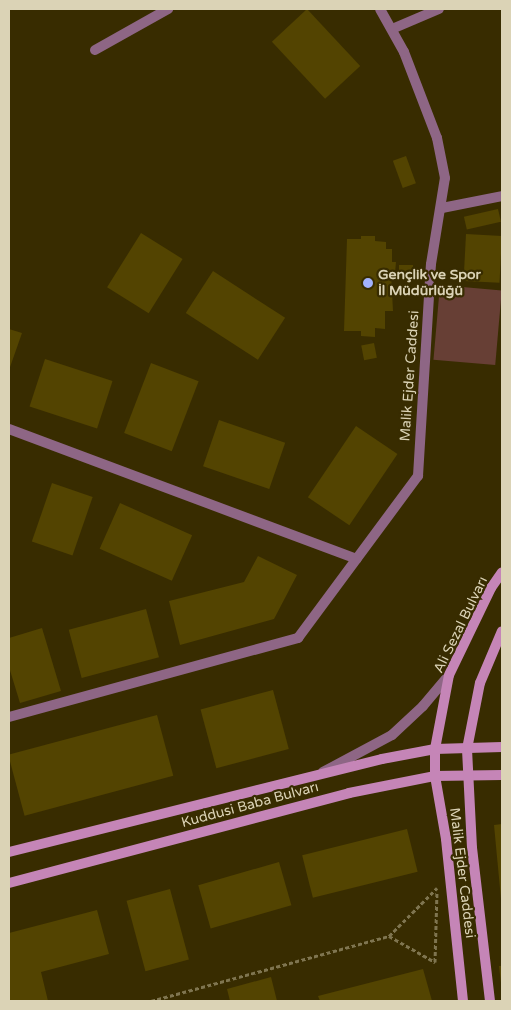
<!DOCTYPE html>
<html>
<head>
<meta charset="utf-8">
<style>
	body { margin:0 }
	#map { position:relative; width:511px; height:1010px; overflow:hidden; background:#382c00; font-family:"Varela Round",sans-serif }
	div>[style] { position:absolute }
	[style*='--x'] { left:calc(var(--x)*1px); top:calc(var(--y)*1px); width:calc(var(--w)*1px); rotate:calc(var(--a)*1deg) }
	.green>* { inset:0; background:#673f35; transform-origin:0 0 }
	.building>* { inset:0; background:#534401; transform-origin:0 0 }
	.path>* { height:3px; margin-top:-1.5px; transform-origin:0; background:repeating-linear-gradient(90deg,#7f7550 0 4px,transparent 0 6.5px) }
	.minor>* { height:10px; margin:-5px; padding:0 5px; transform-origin:5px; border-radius:5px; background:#8e6685 }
	.secondary>* { height:10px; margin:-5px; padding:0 5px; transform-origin:5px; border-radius:5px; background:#c585b7 }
	.dots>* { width:14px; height:14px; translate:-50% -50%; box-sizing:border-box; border:2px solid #382c00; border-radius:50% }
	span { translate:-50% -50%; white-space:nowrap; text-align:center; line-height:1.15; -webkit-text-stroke:4.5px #382c00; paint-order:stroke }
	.poi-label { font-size:14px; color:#dbd3b6; font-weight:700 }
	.left { translate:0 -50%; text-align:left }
	.street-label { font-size:14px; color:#dbd3b6 }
	.frame { position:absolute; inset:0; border:10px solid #dbd3b6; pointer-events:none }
</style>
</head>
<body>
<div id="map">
	<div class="green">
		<i style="left:440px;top:285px;width:62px;height:75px;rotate:5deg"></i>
	</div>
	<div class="building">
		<i style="left:307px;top:9px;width:78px;height:48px;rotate:47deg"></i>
		<i style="left:406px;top:156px;width:29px;height:14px;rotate:70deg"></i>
		<i style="left:498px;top:209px;width:13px;height:35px;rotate:77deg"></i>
		<i style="left:141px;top:233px;width:49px;height:64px;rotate:32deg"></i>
		<i style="left:466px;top:234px;width:36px;height:47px;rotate:3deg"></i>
		<i style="clip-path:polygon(361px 236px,375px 236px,375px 241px,386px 242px,386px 249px,392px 249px,392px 262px,396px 262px,395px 273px,391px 273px,393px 311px,385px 311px,385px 329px,375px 328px,375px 337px,361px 336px,361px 331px,344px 331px,347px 239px,361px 239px)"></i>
		<i style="left:399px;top:265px;width:14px;height:12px"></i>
		<i style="left:213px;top:271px;width:86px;height:50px;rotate:33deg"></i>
		<i style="clip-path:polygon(9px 329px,22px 333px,9px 370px)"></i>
		<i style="left:374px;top:343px;width:15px;height:13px;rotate:79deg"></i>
		<i style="left:45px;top:359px;width:71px;height:50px;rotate:18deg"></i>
		<i style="left:151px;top:363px;width:51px;height:75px;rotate:21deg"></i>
		<i style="left:219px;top:420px;width:70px;height:49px;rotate:19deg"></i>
		<i style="left:356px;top:426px;width:50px;height:86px;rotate:34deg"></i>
		<i style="left:52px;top:483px;width:43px;height:62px;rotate:19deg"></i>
		<i style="left:120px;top:503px;width:79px;height:50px;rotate:24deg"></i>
		<i style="clip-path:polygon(258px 556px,297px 575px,274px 619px,180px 645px,169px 601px,244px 582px)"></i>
		<i style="left:146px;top:609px;width:50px;height:80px;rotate:75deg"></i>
		<i style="clip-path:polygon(42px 628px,61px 691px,20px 703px,9px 667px,9px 638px)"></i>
		<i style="left:273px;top:690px;width:61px;height:75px;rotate:75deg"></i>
		<i style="left:157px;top:715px;width:63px;height:154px;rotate:75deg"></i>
		<i style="clip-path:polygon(502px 824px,502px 899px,501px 899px,494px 825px)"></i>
		<i style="left:407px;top:829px;width:44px;height:108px;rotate:76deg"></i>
		<i style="left:279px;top:862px;width:45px;height:84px;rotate:74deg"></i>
		<i style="left:170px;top:889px;width:73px;height:45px;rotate:75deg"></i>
		<i style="clip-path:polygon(97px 910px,109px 954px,41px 972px,48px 1001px,9px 1001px,9px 933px)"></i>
		<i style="clip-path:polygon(499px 966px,502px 966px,502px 983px,501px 983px)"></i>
		<i style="clip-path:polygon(423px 969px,432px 1001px,320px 1001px,318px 996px)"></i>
		<i style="clip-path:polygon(271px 977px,277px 1001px,230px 1001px,227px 989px)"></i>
	</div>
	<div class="path">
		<i style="--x:389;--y:936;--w:53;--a:29.5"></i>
		<i style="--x:435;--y:962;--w:70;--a:-88.4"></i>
		<i style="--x:151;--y:1001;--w:247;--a:-15.3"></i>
		<i style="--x:389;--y:936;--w:68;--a:-45"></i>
	</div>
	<div class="minor">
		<i style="--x:392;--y:29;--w:51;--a:-23.1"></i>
		<i style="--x:95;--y:50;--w:84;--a:-29.3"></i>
		<i style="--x:442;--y:208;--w:61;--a:-11.3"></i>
		<i style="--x:9;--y:429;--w:371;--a:20.5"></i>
		<i style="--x:9;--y:717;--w:300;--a:-15.3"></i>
		<i style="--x:298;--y:638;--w:202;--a:-53.5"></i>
		<i style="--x:418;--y:476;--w:212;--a:-86.5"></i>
		<i style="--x:431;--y:264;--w:87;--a:-80.8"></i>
		<i style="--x:445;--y:178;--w:41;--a:-101.3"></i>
		<i style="--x:437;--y:138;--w:92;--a:-111"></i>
		<i style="--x:404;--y:52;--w:49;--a:-119.2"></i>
		<i style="--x:323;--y:772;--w:78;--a:-28.2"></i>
		<i style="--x:392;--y:735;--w:42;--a:-43.1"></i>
		<i style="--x:423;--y:706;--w:40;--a:-50"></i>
	</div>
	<div class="secondary">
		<i style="--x:9;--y:852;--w:384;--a:-14"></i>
		<i style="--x:382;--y:759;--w:54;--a:-10.7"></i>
		<i style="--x:435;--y:749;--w:67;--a:-1.7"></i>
		<i style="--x:9;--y:883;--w:352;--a:-14.8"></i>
		<i style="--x:349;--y:793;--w:88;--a:-11.2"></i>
		<i style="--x:435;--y:776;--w:67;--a:-0.9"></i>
		<i style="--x:463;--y:1001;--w:163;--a:-96"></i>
		<i style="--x:446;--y:839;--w:64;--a:-99.9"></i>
		<i style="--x:435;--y:776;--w:27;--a:-90"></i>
		<i style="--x:435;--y:749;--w:75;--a:-79.3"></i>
		<i style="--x:449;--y:675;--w:97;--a:-64.2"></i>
		<i style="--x:491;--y:588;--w:19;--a:-55"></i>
		<i style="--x:490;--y:1001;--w:154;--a:-96.7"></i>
		<i style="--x:472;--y:848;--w:99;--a:-92.9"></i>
		<i style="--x:467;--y:749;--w:67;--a:-78.9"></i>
		<i style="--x:480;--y:683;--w:56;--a:-67.1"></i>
	</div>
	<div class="dots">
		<i style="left:368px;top:283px;background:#a2b2fd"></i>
	</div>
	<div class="poi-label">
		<span class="left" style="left:378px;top:283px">Gençlik ve Spor<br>İl Müdürlüğü</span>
	</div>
	<div class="street-label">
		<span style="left:410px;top:376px;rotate:-86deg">Malik Ejder Caddesi</span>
		<span style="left:461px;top:625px;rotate:-64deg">Ali Sezal Bulvarı</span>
		<span style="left:250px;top:805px;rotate:-15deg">Kuddusi Baba Bulvarı</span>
		<span style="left:462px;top:873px;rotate:83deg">Malik Ejder Caddesi</span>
	</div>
	<div class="frame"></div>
</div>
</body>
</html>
